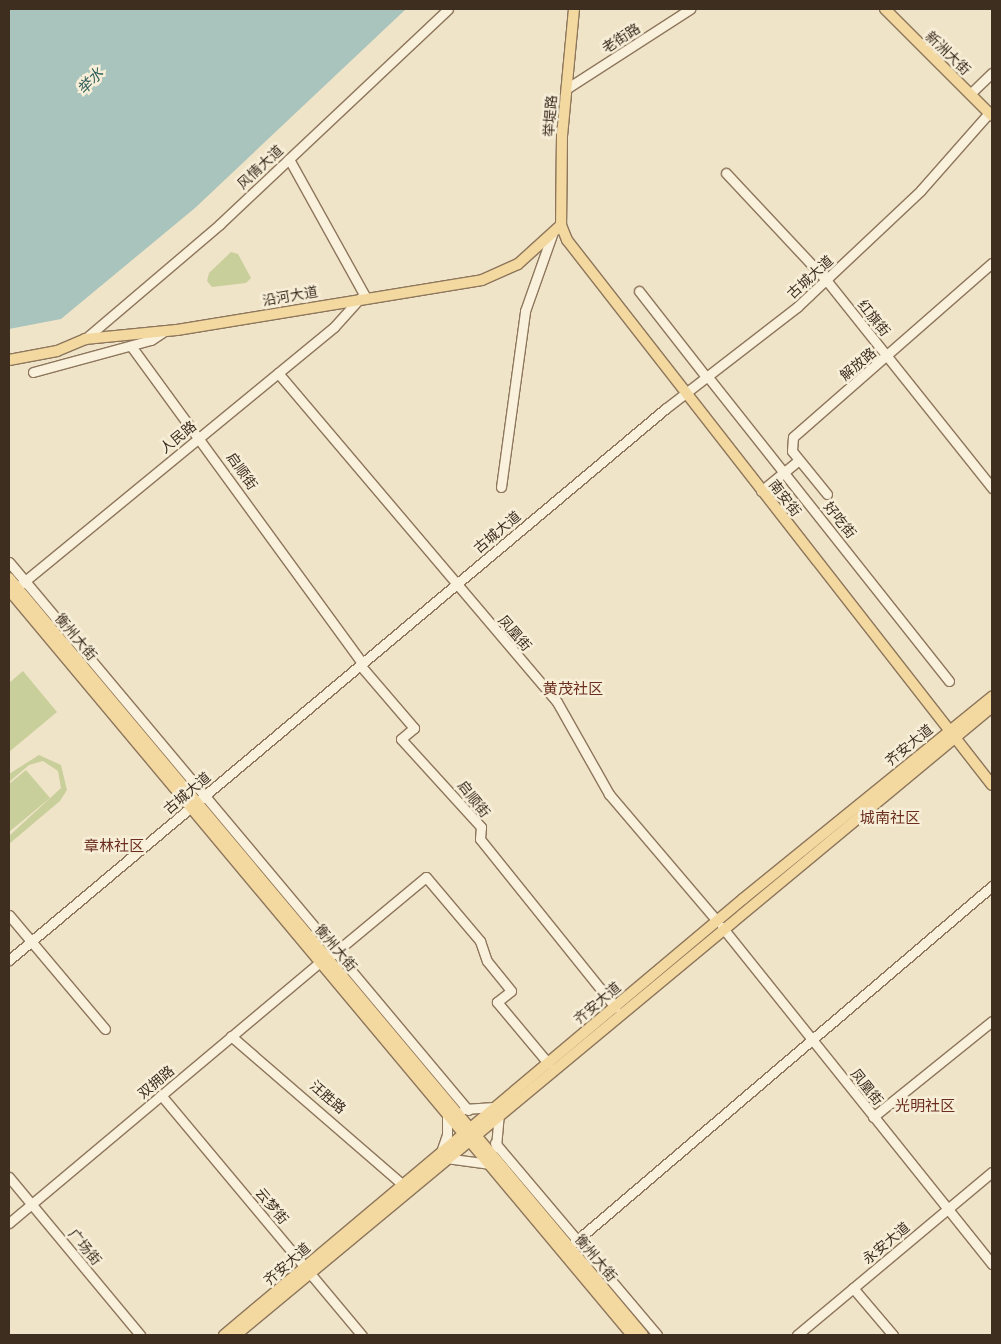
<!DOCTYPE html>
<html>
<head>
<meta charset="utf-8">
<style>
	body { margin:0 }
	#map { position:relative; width:1001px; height:1344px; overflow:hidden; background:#f0e4c8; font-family:"Playfair Display","Noto Sans SC",serif }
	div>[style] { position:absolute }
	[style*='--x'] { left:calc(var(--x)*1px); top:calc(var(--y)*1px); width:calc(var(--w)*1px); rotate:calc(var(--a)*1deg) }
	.green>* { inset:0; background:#c9cf9b }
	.water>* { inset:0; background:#a9c4bc }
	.roads { filter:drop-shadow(1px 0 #8d765c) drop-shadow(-1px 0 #8d765c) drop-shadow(0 1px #8d765c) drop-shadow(0 -1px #8d765c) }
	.minor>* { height:9px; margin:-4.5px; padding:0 4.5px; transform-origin:4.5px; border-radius:4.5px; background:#faf1dc }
	.major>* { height:10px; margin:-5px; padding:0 5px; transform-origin:5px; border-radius:5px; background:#f3d9a0 }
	span { translate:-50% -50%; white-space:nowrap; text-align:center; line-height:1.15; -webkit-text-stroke:5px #f7eed8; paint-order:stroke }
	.street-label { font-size:14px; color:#3d2e20 }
	.water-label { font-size:15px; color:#2f5d5a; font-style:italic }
	.neighbourhood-label { font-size:15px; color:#6b2e1e }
	.frame { position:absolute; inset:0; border:10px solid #3d2e20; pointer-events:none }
</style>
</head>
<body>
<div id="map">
	<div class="green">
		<i style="clip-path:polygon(231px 252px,238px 254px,251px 278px,246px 283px,212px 287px,207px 281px,209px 273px)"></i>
		<i style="clip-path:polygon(23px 671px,57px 712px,9px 752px,9px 683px)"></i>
		<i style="clip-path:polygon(39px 755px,61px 765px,67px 790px,60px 801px,9px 844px,9px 836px,61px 788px,58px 771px,43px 761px,29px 765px,9px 782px,9px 774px)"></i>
		<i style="clip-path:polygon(26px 770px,50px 798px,9px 832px,9px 784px)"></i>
	</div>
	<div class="water">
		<i style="clip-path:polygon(9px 9px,406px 9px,195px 208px,61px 319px,9px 329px)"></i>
	</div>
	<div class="roads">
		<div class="minor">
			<i style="--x:566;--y:89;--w:148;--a:-32.8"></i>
			<i style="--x:970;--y:94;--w:30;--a:-44"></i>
			<i style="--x:289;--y:159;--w:157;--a:61"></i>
			<i style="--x:726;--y:173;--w:148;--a:46.9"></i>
			<i style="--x:827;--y:281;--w:265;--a:51.4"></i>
			<i style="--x:639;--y:291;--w:110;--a:52"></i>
			<i style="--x:85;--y:339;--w:177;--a:-40.4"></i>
			<i style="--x:220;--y:224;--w:313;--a:-43.3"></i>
			<i style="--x:131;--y:346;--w:392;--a:53.9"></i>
			<i style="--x:33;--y:372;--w:122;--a:-15.2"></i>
			<i style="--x:151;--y:340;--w:14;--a:-34"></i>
			<i style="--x:278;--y:373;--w:431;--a:49.7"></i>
			<i style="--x:557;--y:702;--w:106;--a:60.5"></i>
			<i style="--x:609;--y:794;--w:167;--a:49.6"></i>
			<i style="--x:708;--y:377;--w:388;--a:51.6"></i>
			<i style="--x:501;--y:487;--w:178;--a:-82.2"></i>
			<i style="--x:525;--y:311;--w:84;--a:-70.5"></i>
			<i style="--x:761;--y:491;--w:49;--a:-39.2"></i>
			<i style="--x:827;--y:494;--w:55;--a:-129.1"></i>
			<i style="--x:792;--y:451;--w:14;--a:-86"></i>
			<i style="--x:793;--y:437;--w:264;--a:-41.2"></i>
			<i style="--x:9;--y:562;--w:715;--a:50.05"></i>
			<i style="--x:20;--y:585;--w:406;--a:-39.4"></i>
			<i style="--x:334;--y:327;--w:39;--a:-48"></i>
			<i style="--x:360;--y:665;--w:83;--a:49.4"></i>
			<i style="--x:414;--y:728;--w:17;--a:140"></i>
			<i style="--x:401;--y:739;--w:119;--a:47.7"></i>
			<i style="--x:481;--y:827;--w:12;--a:95"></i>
			<i style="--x:480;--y:839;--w:216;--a:51.2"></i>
			<i style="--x:9;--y:915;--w:149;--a:49.9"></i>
			<i style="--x:722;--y:927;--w:432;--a:51.3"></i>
			<i style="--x:332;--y:955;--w:122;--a:-39.7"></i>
			<i style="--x:426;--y:877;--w:84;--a:49.8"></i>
			<i style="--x:480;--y:941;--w:21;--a:71"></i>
			<i style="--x:487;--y:961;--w:38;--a:51"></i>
			<i style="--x:511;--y:991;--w:18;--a:142"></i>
			<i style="--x:497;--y:1002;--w:80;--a:50.1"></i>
			<i style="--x:9;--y:960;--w:857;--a:-40.03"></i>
			<i style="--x:665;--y:409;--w:167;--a:-37.7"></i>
			<i style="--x:797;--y:307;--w:170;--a:-43.3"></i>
			<i style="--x:921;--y:190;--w:103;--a:-48.6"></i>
			<i style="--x:231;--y:1036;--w:226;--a:40.9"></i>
			<i style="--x:161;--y:1095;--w:313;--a:50.1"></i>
			<i style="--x:464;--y:1109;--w:30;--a:-4"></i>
			<i style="--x:873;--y:1117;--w:153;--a:-38.9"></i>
			<i style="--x:495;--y:1143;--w:251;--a:49.8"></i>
			<i style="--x:496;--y:1147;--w:32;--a:-85"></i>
			<i style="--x:441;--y:1152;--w:18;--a:-71"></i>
			<i style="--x:447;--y:1135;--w:22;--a:-90"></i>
			<i style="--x:445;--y:1158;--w:45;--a:7.6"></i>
			<i style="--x:9;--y:1177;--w:205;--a:50.3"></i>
			<i style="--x:9;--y:1223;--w:406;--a:-40"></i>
			<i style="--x:569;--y:1247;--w:556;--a:-40.48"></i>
			<i style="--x:853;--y:1288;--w:62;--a:49.6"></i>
			<i style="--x:797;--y:1335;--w:254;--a:-39.9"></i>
		</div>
		<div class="major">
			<i style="--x:574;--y:9;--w:127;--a:95.4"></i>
			<i style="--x:562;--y:135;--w:90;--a:90.6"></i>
			<i style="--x:561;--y:225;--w:16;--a:68"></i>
			<i style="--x:567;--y:240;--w:691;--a:52.05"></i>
			<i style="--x:885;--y:9;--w:151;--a:45"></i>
			<i style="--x:9;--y:360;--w:49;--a:-10.6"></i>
			<i style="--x:57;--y:351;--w:30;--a:-23"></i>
			<i style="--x:85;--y:339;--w:92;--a:-5.6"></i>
			<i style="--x:177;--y:330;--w:309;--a:-9.3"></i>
			<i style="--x:482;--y:280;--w:39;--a:-24"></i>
			<i style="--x:518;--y:264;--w:58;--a:-42.2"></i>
			<i style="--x:9;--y:578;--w:987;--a:50.05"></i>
			<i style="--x:9;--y:590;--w:971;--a:50.1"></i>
			<i style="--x:224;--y:1335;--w:678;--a:-40.03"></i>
			<i style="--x:743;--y:899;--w:321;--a:-39.1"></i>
			<i style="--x:236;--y:1335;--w:983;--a:-39.72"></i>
		</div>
	</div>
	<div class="street-label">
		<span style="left:621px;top:38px;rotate:-33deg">老街路</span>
		<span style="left:948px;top:53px;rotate:44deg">新洲大街</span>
		<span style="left:550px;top:116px;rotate:-86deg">举堤路</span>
		<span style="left:260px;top:167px;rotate:-43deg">风情大道</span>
		<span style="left:810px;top:277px;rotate:-42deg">古城大道</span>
		<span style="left:290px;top:296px;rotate:-10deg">沿河大道</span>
		<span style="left:874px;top:318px;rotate:51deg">红旗街</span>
		<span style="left:858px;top:364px;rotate:-40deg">解放路</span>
		<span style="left:178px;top:437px;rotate:-39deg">人民路</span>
		<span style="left:242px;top:471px;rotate:55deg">启顺街</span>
		<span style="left:785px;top:498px;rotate:52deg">南安街</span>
		<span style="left:840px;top:520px;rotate:51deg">好吃街</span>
		<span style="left:497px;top:532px;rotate:-40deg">古城大道</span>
		<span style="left:515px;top:633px;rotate:49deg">凤凰街</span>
		<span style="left:76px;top:637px;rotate:50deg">衡州大街</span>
		<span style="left:909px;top:745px;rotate:-39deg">齐安大道</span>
		<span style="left:187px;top:793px;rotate:-40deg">古城大道</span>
		<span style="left:474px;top:799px;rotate:52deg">启顺街</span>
		<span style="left:336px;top:948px;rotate:50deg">衡州大街</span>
		<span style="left:597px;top:1003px;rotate:-40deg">齐安大道</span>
		<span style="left:156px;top:1082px;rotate:-40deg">双拥路</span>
		<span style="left:867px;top:1087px;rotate:51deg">凤凰街</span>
		<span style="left:328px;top:1097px;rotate:41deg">汪胜路</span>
		<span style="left:272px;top:1206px;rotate:50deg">云梦街</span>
		<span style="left:886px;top:1243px;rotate:-40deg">永安大道</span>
		<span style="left:85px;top:1247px;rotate:50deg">广场街</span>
		<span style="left:596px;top:1258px;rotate:50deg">衡州大街</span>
		<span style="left:287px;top:1264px;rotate:-41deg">齐安大道</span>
	</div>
	<div class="water-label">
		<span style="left:90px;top:81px;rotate:-46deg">举水</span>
	</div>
	<div class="neighbourhood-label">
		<span style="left:573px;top:689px">黄茂社区</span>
		<span style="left:890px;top:818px">城南社区</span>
		<span style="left:114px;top:846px">章林社区</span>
		<span style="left:925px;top:1106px">光明社区</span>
	</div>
	<div class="frame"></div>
</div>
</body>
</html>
